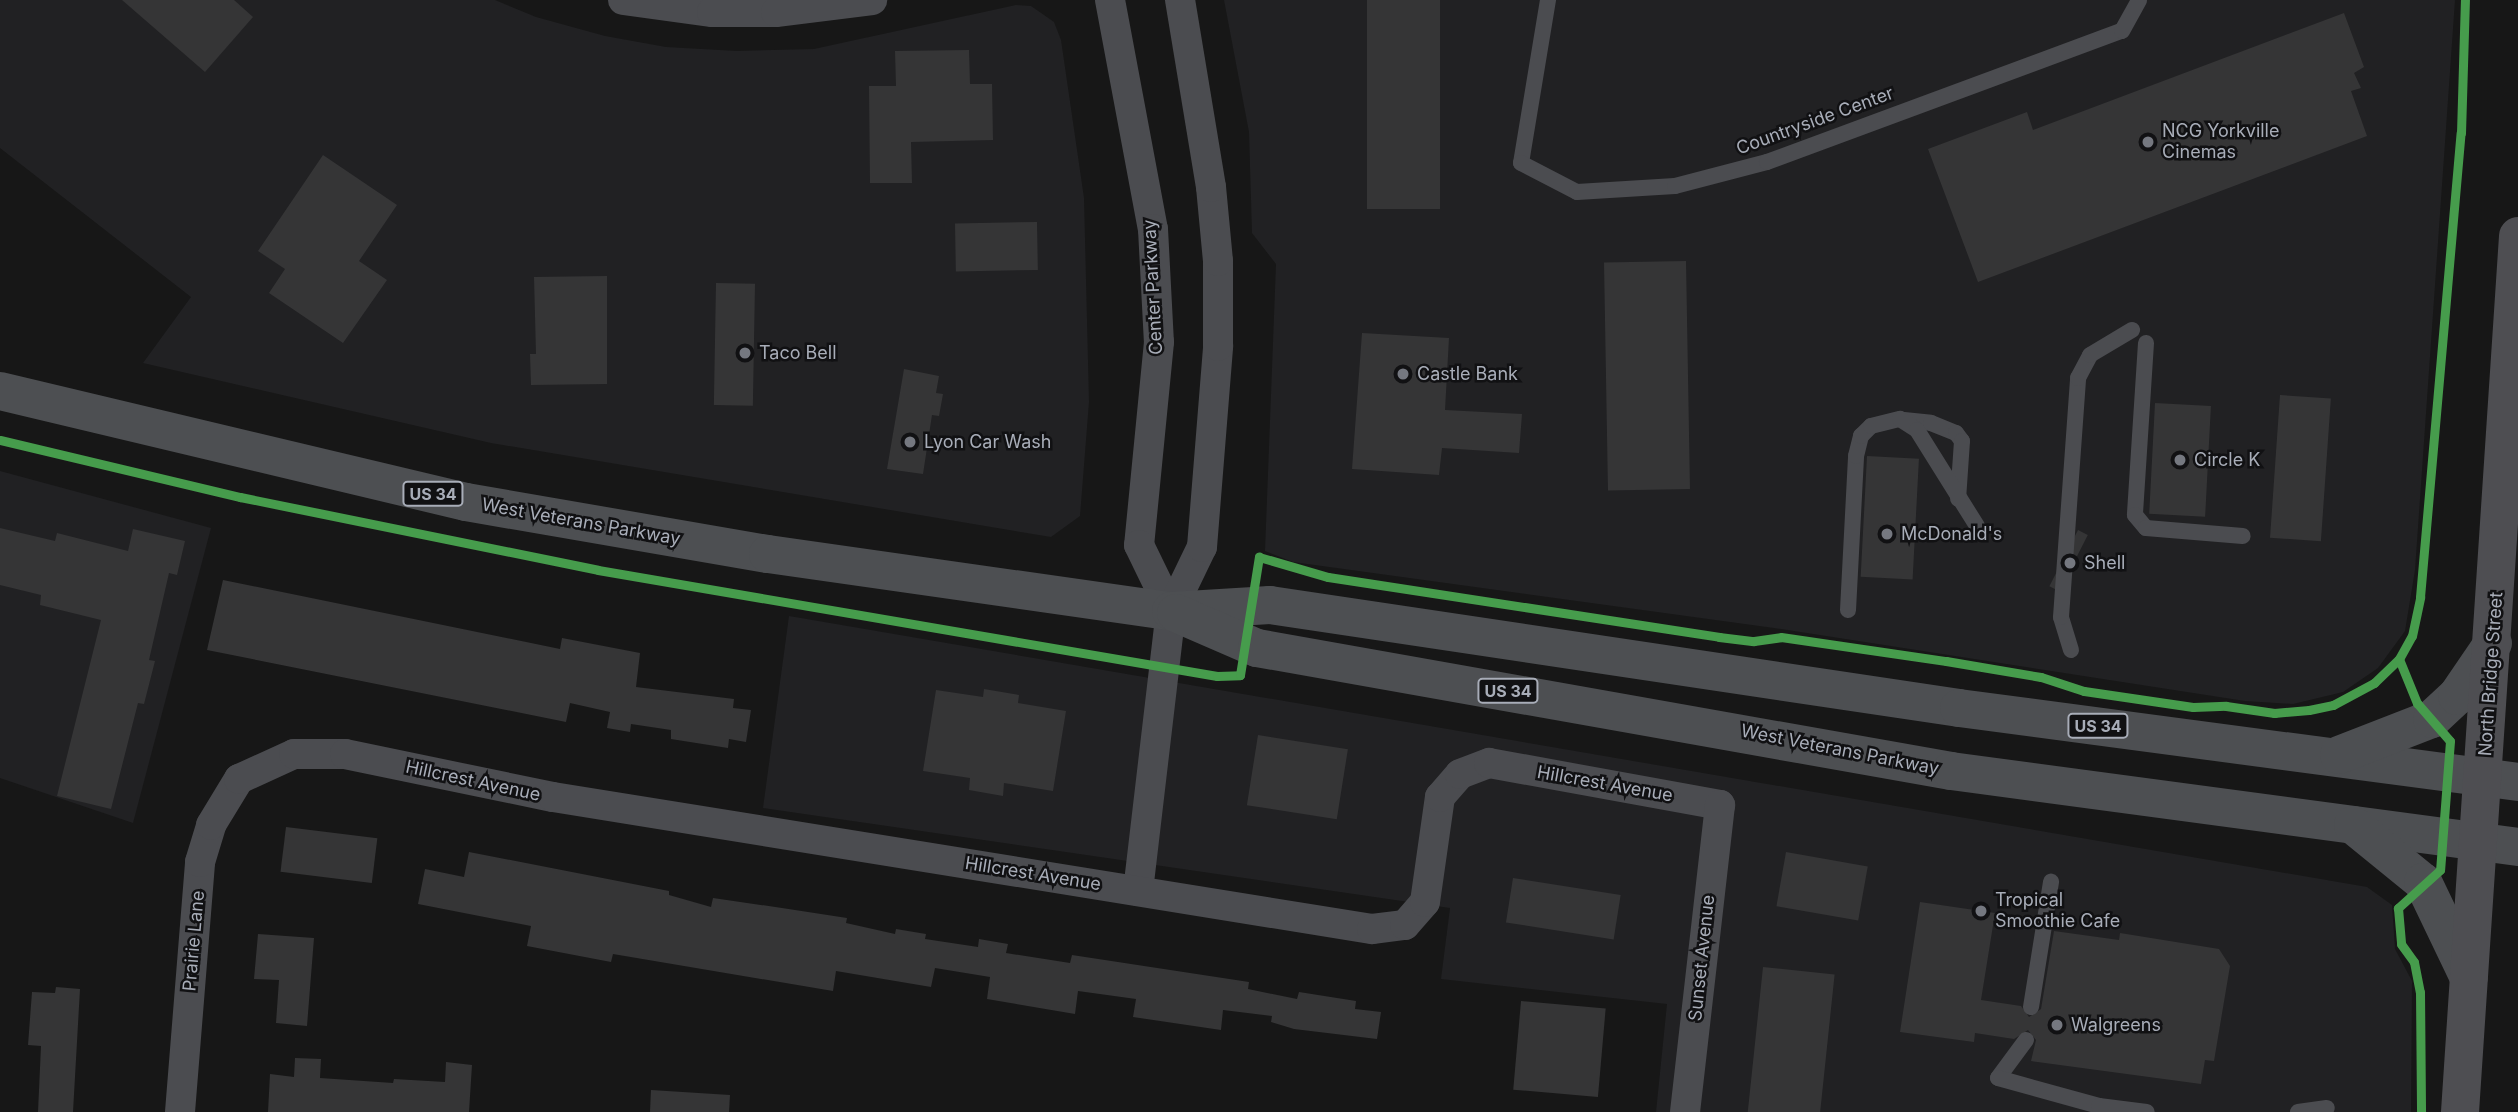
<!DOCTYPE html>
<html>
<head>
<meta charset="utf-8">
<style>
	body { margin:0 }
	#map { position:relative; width:2518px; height:1112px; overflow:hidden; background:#171717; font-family:Inter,sans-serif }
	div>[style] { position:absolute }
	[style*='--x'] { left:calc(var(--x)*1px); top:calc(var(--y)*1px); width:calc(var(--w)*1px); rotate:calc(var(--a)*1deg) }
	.built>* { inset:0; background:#212123 }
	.building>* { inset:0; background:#353536; transform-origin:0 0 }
	.service>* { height:16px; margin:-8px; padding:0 8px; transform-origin:8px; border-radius:8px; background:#4b4c50 }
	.minor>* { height:30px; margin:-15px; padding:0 15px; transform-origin:15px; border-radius:15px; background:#4b4c50 }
	.primary>* { height:38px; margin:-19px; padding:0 19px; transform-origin:19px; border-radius:19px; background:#4d4f52 }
	.trunk>* { height:38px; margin:-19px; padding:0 19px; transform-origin:19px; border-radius:19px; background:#4e4e52 }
	.cycleway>* { height:9px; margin:-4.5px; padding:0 4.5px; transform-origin:4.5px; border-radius:4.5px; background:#469c4c }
	.dots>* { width:19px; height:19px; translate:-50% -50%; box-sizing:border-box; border:4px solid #111113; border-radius:50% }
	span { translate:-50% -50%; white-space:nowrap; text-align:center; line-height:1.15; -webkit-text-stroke:5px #111113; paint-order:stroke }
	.shield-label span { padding:2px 5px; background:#111113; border:2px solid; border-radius:5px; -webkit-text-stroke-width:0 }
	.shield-label { font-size:16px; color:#a8adb8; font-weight:700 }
	.street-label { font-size:18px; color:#a8adb8 }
	.poi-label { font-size:18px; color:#a8adb8 }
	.left { translate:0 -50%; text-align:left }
</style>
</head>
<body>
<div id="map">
	<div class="built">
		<i style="clip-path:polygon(0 0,495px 0,536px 17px,605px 36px,666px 47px,737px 51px,814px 49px,1016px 5px,1031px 6px,1054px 22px,1061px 40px,1084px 198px,1089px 402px,1080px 516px,1051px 537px,491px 443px,143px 363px,191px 297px,0 148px)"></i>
		<i style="clip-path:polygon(1224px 0,2455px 0,2415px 570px,2405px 631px,2378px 668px,2343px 692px,2293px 704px,2245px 701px,1774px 628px,1293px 562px,1265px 551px,1276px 264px,1252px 233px,1249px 132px)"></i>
		<i style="clip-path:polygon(0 471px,211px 528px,133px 823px,0 778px)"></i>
		<i style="clip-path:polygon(789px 616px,2367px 887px,2392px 905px,2395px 949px,2412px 981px,2411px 1112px,1656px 1112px,1667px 1004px,1441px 979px,1450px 908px,763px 808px)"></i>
	</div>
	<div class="building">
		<i style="clip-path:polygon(122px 0,234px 0,253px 17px,205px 72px)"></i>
		<i style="left:1367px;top:0;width:73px;height:209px"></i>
		<i style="clip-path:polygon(2344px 13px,2364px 67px,2354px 73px,2361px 88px,2351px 91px,2367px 136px,1978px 282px,1928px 149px,2027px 112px,2033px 130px)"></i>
		<i style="clip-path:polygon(969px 50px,970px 84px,992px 84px,993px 140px,911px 142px,912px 183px,870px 183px,869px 86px,896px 86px,895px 51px)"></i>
		<i style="clip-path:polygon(323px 155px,397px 205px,359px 261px,387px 280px,343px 343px,269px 293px,285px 269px,258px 251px)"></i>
		<i style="left:1037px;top:222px;width:48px;height:82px;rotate:89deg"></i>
		<i style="left:1686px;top:261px;width:228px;height:82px;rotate:89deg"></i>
		<i style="clip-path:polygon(607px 276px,607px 384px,531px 385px,530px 354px,536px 354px,534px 277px)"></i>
		<i style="left:716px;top:283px;width:39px;height:122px;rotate:1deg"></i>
		<i style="clip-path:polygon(1362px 333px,1449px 338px,1445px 410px,1522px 414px,1519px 453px,1442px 448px,1439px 475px,1352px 469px)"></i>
		<i style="clip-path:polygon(904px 369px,939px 376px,936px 393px,943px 394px,939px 416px,932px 415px,923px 474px,887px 469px)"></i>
		<i style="left:2280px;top:395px;width:51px;height:143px;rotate:4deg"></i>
		<i style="left:2155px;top:403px;width:56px;height:111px;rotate:3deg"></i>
		<i style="left:1867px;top:456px;width:52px;height:121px;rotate:3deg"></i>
		<i style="clip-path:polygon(0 528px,55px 541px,57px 533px,128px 551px,133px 529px,185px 541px,177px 575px,169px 573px,149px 660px,155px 661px,144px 704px,138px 703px,111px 809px,57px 796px,101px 620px,40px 605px,41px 595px,0 585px)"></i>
		<i style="left:2078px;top:530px;width:11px;height:63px;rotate:27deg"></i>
		<i style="clip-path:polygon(223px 580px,560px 649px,562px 638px,640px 653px,636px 687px,734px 699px,733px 708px,751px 710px,746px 742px,729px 739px,728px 748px,671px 739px,671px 730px,631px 724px,630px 732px,607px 728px,610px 712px,570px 703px,566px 722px,207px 650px)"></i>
		<i style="clip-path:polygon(984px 689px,1019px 695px,1018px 703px,1066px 711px,1053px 791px,1004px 783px,1003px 796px,969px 790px,970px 778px,923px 771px,936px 690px,983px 697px)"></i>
		<i style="left:1258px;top:735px;width:91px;height:71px;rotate:9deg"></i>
		<i style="left:286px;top:827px;width:92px;height:45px;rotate:7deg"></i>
		<i style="clip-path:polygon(469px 852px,669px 891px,669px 895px,711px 907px,713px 898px,782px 908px,847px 918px,846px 923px,895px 934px,896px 929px,926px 934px,925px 939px,978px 947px,979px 939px,1008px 944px,1006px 953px,1070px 963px,1072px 955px,1249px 982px,1248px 989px,1297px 999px,1299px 992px,1356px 1001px,1355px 1009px,1381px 1012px,1377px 1039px,1294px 1029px,1271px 1022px,1272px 1016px,1223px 1010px,1221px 1030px,1133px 1017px,1136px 999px,1078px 991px,1075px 1014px,987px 999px,990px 977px,935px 968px,931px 987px,836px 971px,833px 991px,613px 954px,611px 962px,527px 946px,531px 926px,418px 904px,425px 869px,464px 877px)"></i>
		<i style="left:1786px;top:852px;width:83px;height:55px;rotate:10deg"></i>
		<i style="left:1513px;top:878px;width:109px;height:45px;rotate:9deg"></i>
		<i style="clip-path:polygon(1920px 902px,1995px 913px,1981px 1000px,2021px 1006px,2029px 1017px,2041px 1009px,2054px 931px,2119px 940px,2120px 933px,2219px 949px,2230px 966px,2214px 1061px,2205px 1060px,2201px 1084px,2031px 1061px,2036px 1040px,2028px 1030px,2014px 1039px,1975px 1033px,1974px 1042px,1900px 1032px)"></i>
		<i style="clip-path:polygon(258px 934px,314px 938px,307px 1026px,276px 1023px,279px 980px,254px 979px)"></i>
		<i style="left:1763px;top:967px;width:72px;height:146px;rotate:6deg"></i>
		<i style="clip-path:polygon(56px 987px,80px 989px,73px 1112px,38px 1112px,41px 1046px,28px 1045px,32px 992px,55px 993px)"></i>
		<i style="left:1521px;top:1001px;width:85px;height:89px;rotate:5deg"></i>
		<i style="clip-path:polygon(295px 1058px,321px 1059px,320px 1078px,393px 1083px,394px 1079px,445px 1082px,446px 1062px,472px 1065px,469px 1112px,268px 1112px,270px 1074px,294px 1077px)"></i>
		<i style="clip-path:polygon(651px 1090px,730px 1095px,729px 1112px,650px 1112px)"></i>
	</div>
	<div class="service">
		<i style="--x:1548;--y:0;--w:165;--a:99.4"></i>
		<i style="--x:1521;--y:163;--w:63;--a:27.4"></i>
		<i style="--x:1577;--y:192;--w:98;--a:-3.5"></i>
		<i style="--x:1675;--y:186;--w:95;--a:-14.6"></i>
		<i style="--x:1767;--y:162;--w:378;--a:-20.3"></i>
		<i style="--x:2122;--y:31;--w:35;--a:-61"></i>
		<i style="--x:2146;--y:343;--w:172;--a:93.7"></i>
		<i style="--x:2135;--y:515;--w:17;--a:50"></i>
		<i style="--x:2146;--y:528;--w:97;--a:4.7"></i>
		<i style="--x:1904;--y:420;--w:27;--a:6"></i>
		<i style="--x:1931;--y:423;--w:27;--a:22"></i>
		<i style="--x:1956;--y:433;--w:10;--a:53"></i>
		<i style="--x:1962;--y:441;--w:58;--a:93.9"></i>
		<i style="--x:1848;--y:610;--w:154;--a:-87"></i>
		<i style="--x:1856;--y:456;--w:21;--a:-76"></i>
		<i style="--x:1861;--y:436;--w:14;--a:-45"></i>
		<i style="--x:1871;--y:426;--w:30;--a:-14"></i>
		<i style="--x:1900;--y:419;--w:20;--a:33"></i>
		<i style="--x:1917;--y:430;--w:113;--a:58"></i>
		<i style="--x:2071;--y:650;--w:34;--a:-107"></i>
		<i style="--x:2061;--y:617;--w:240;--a:-85.9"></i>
		<i style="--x:2078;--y:378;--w:26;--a:-62"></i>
		<i style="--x:2090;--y:355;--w:49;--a:-30.8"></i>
		<i style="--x:2031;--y:1007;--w:127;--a:-80.9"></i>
		<i style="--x:2026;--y:1040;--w:47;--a:126.4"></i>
		<i style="--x:1998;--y:1078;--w:105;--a:15.5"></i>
		<i style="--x:2099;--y:1106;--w:48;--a:7.1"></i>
		<i style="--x:2298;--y:1112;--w:29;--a:-8"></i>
	</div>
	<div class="minor">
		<i style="--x:623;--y:0;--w:90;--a:7.7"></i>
		<i style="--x:712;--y:12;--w:64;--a:0"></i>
		<i style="--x:776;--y:12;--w:97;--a:-7.1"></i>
		<i style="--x:1110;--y:0;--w:233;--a:79.4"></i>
		<i style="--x:1153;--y:229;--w:113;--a:87"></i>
		<i style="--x:1159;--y:342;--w:204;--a:95.6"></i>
		<i style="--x:1139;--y:545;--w:73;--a:64.1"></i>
		<i style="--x:1138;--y:891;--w:282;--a:-83.3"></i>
		<i style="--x:1171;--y:611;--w:71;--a:-64.2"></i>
		<i style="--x:1202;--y:547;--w:202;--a:-85.4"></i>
		<i style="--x:1218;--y:346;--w:85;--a:-90"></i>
		<i style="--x:1218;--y:261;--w:74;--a:-95.4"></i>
		<i style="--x:1211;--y:187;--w:190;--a:-99.4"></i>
		<i style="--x:180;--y:1112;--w:251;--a:-85.4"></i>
		<i style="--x:200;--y:862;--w:39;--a:-73"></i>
		<i style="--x:211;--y:825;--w:54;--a:-58.7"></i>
		<i style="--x:239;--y:779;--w:60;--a:-24.4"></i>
		<i style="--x:294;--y:754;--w:51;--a:0"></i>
		<i style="--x:345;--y:754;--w:212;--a:11.7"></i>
		<i style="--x:553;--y:797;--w:830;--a:9.16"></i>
		<i style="--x:1372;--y:929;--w:33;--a:-7"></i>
		<i style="--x:1405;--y:925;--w:30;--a:-49"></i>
		<i style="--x:1425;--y:902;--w:106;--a:-81.9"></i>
		<i style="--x:1440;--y:797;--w:30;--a:-49"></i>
		<i style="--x:1460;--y:774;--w:31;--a:-21"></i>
		<i style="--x:1489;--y:763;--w:235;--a:10.3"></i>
		<i style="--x:1720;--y:805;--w:309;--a:96.5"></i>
	</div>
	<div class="primary">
		<i style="--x:0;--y:391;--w:479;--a:13.4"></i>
		<i style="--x:466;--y:502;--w:306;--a:9.8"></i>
		<i style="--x:768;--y:554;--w:407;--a:8.1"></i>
		<i style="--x:1171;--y:611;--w:99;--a:-3.5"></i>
		<i style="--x:1270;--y:605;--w:697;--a:8.5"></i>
		<i style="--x:1959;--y:708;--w:564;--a:7.54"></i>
		<i style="--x:1176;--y:613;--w:88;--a:23.4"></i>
		<i style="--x:1257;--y:648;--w:705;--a:10.05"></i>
		<i style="--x:1951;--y:771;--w:572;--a:7.63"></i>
		<i style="--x:2339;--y:755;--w:100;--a:-21.2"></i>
		<i style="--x:2432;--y:719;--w:34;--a:-43"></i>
		<i style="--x:2457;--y:696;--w:64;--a:-55.8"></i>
		<i style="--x:2353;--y:825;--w:90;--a:39.2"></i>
		<i style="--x:2423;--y:882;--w:106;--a:64.4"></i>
	</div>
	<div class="trunk">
		<i style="--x:2460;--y:1112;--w:878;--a:-86.21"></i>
	</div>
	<div class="cycleway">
		<i style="--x:0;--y:440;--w:247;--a:13.4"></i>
		<i style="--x:240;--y:497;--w:365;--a:11.5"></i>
		<i style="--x:598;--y:570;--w:628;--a:9.72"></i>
		<i style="--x:1217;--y:676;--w:23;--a:-2"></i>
		<i style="--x:1240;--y:675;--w:120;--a:-80.9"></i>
		<i style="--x:1259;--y:557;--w:72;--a:16.2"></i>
		<i style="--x:1328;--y:577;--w:396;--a:8.7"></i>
		<i style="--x:1719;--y:637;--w:35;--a:7"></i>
		<i style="--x:1754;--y:641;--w:27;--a:-8"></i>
		<i style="--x:1781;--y:637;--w:167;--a:8.3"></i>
		<i style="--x:1946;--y:661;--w:96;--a:9.6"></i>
		<i style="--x:2041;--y:677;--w:45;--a:18"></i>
		<i style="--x:2084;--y:691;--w:110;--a:8.4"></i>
		<i style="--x:2193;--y:707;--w:33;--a:-2"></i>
		<i style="--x:2226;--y:706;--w:49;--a:8.3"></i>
		<i style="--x:2274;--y:713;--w:35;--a:-5"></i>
		<i style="--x:2309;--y:710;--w:25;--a:-12"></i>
		<i style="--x:2333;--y:705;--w:47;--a:-28.2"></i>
		<i style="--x:2374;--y:683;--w:35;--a:-44"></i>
		<i style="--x:2399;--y:659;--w:26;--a:-61"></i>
		<i style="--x:2412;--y:636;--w:40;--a:-78"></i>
		<i style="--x:2420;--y:597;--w:466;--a:-85"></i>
		<i style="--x:2461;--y:133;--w:133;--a:-88.3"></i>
		<i style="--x:2399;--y:659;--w:48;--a:67.8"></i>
		<i style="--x:2417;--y:703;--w:50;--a:49"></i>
		<i style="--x:2450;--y:741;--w:129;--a:94.4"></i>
		<i style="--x:2440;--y:870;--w:57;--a:137.9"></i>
		<i style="--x:2398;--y:908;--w:36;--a:85"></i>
		<i style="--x:2401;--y:944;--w:22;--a:54"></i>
		<i style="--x:2414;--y:962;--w:31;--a:79"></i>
		<i style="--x:2420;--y:992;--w:120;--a:89.5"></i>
	</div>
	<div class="dots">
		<i style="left:2148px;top:142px;background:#757880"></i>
		<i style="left:745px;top:353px;background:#757880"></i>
		<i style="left:1403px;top:374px;background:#757880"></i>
		<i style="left:910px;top:442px;background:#757880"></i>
		<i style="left:2180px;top:460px;background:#757880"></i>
		<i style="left:1887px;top:534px;background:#757880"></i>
		<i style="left:2070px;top:563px;background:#757880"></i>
		<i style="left:1981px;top:911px;background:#757880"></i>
		<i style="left:2057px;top:1025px;background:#757880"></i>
	</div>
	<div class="shield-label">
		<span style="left:433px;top:494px">US 34</span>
		<span style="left:1508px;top:691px">US 34</span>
		<span style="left:2098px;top:726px">US 34</span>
	</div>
	<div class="street-label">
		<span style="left:1815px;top:121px;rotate:-20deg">Countryside Center</span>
		<span style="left:1153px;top:287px;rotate:-93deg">Center Parkway</span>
		<span style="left:581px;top:522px;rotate:10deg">West Veterans Parkway</span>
		<span style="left:2491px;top:674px;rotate:-86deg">North Bridge Street</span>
		<span style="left:1840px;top:750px;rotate:11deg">West Veterans Parkway</span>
		<span style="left:473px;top:781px;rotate:12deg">Hillcrest Avenue</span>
		<span style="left:1605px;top:784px;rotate:10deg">Hillcrest Avenue</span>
		<span style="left:1033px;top:874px;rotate:9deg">Hillcrest Avenue</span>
		<span style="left:194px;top:941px;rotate:-85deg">Prairie Lane</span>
		<span style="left:1702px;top:958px;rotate:-84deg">Sunset Avenue</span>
	</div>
	<div class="poi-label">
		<span class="left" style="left:2162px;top:142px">NCG Yorkville<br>Cinemas</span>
		<span class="left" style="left:759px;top:353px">Taco Bell</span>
		<span class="left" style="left:1417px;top:374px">Castle Bank</span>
		<span class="left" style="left:924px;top:442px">Lyon Car Wash</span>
		<span class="left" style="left:2194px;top:460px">Circle K</span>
		<span class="left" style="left:1901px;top:534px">McDonald's</span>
		<span class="left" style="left:2084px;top:563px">Shell</span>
		<span class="left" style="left:1995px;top:911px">Tropical<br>Smoothie Cafe</span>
		<span class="left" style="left:2071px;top:1025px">Walgreens</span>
	</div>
</div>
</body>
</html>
